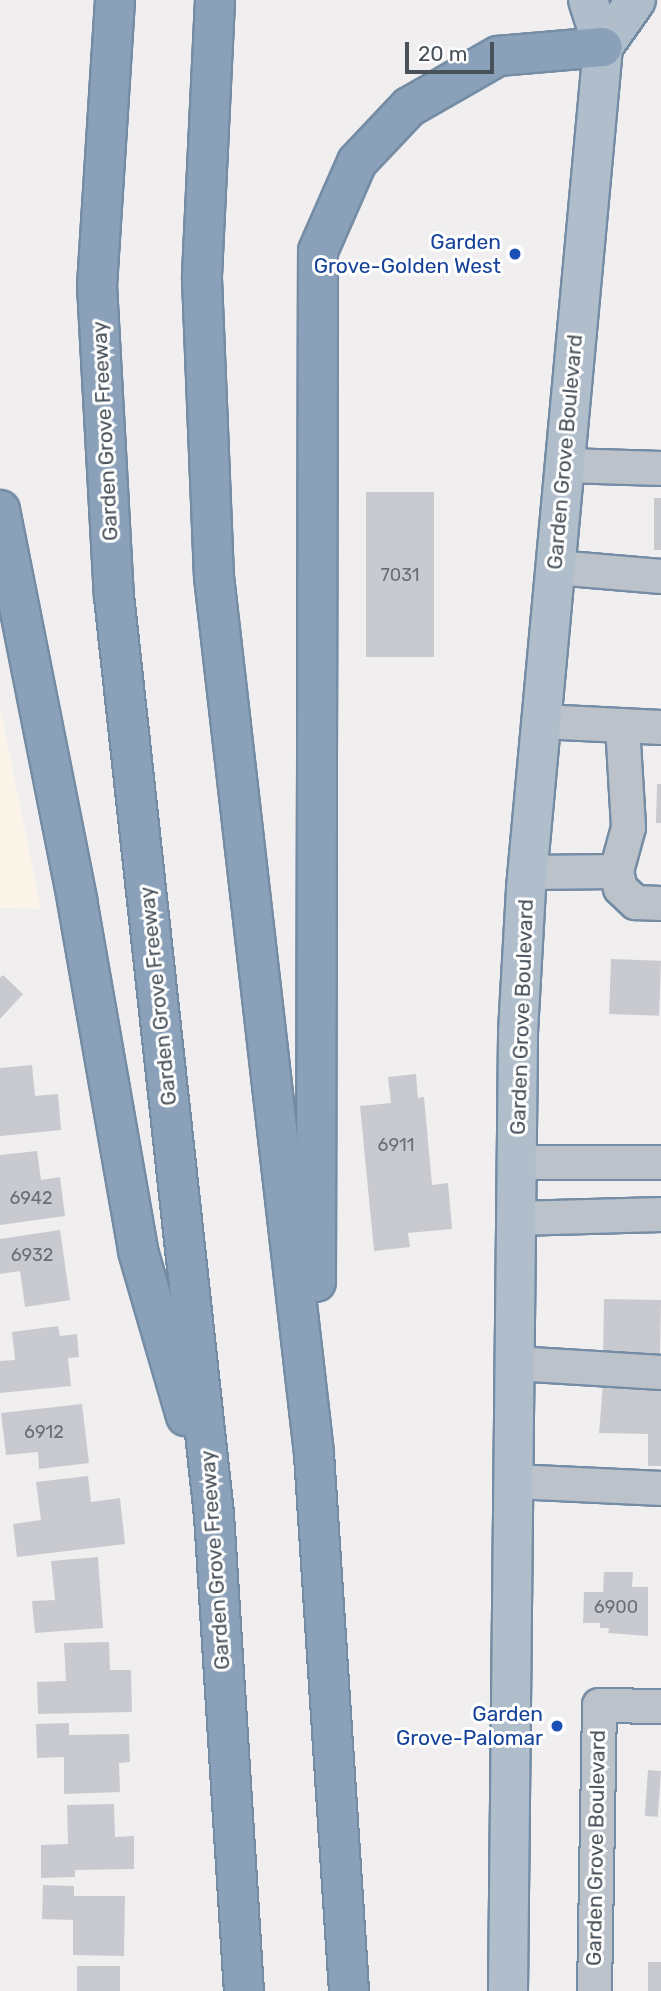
<!DOCTYPE html>
<html>
<head>
<meta charset="utf-8">
<style>
	body { margin:0 }
	#map { position:relative; width:661px; height:1991px; overflow:hidden; background:#f0eeee; font-family:Rubik,sans-serif }
	div>[style] { position:absolute }
	[style*='--x'] { left:calc(var(--x)*1px); top:calc(var(--y)*1px); width:calc(var(--w)*1px); rotate:calc(var(--a)*1deg) }
	.commercial>* { inset:0; background:#faf5e8 }
	.building>* { inset:0; background:#c9cad0; transform-origin:0 0 }
	.roads { filter:drop-shadow(2px 0 #758ca5) drop-shadow(-2px 0 #758ca5) drop-shadow(0 2px #758ca5) drop-shadow(0 -2px #758ca5) }
	.minor>* { height:33px; margin:-16.5px; padding:0 16.5px; transform-origin:16.5px; border-radius:16.5px; background:#bbc2ca }
	.major>* { height:38px; margin:-19px; padding:0 19px; transform-origin:19px; border-radius:19px; background:#b0becb }
	.highway>* { height:38px; margin:-19px; padding:0 19px; transform-origin:19px; border-radius:19px; background:#8aa1b9 }
	.dots>* { width:19px; height:19px; translate:-50% -50%; box-sizing:border-box; border:4px solid #fff; border-radius:50% }
	span { translate:-50% -50%; white-space:nowrap; text-align:center; line-height:1.15; -webkit-text-stroke:6px #fff; paint-order:stroke }
	.number-label { font-size:18px; color:#686f78 }
	.number-label span { -webkit-text-stroke-width:0 }
	.transit-label { font-size:21px; color:#164399 }
	.right { translate:-100% -50%; text-align:right }
	.street-label { font-size:21px; color:#48515a }
	.scale { position:absolute; left:405px; top:42px; width:89px; height:32px; box-sizing:border-box; border:4px solid #48515a; border-top:0; padding-left:9px; font-size:21px; line-height:24px; white-space:nowrap; color:#48515a; -webkit-text-stroke:5px #fff; paint-order:stroke }
</style>
</head>
<body>
<div id="map">
	<div class="commercial">
		<i style="clip-path:polygon(0 706px,41px 909px,0 908px)"></i>
	</div>
	<div class="building">
		<i style="left:434px;top:492px;width:165px;height:68px;rotate:90deg"></i>
		<i style="left:654px;top:498px;width:7px;height:52px"></i>
		<i style="clip-path:polygon(657px 784px,661px 784px,661px 823px,656px 823px)"></i>
		<i style="left:611px;top:959px;width:50px;height:55px;rotate:2deg"></i>
		<i style="clip-path:polygon(3px 975px,23px 994px,0 1019px,0 978px)"></i>
		<i style="clip-path:polygon(32px 1065px,35px 1096px,58px 1094px,61px 1130px,0 1136px,0 1068px)"></i>
		<i style="clip-path:polygon(416px 1074px,418px 1098px,424px 1097px,432px 1185px,448px 1183px,452px 1229px,408px 1233px,410px 1247px,374px 1251px,360px 1106px,391px 1103px,388px 1077px)"></i>
		<i style="clip-path:polygon(37px 1151px,41px 1180px,60px 1177px,65px 1216px,0 1225px,0 1155px)"></i>
		<i style="clip-path:polygon(60px 1230px,70px 1300px,25px 1307px,20px 1271px,0 1274px,0 1239px)"></i>
		<i style="left:604px;top:1299px;width:57px;height:56px;rotate:1deg"></i>
		<i style="clip-path:polygon(58px 1326px,60px 1336px,77px 1334px,79px 1357px,68px 1358px,71px 1386px,0 1393px,0 1361px,15px 1360px,12px 1332px)"></i>
		<i style="clip-path:polygon(603px 1383px,661px 1385px,661px 1466px,648px 1466px,648px 1434px,599px 1433px)"></i>
		<i style="clip-path:polygon(82px 1404px,89px 1463px,39px 1469px,38px 1452px,6px 1455px,1px 1413px)"></i>
		<i style="clip-path:polygon(88px 1476px,91px 1502px,120px 1498px,125px 1544px,17px 1557px,13px 1524px,41px 1520px,36px 1482px)"></i>
		<i style="clip-path:polygon(98px 1557px,103px 1628px,35px 1633px,32px 1601px,55px 1600px,51px 1561px)"></i>
		<i style="clip-path:polygon(604px 1572px,633px 1572px,632px 1587px,648px 1587px,648px 1636px,608px 1633px,609px 1628px,600px 1628px,600px 1623px,583px 1623px,584px 1592px,603px 1592px)"></i>
		<i style="clip-path:polygon(109px 1642px,110px 1670px,131px 1670px,132px 1712px,38px 1714px,37px 1682px,66px 1681px,64px 1643px)"></i>
		<i style="clip-path:polygon(69px 1723px,69px 1735px,129px 1734px,130px 1762px,119px 1763px,120px 1792px,64px 1794px,64px 1757px,37px 1758px,36px 1724px)"></i>
		<i style="left:648px;top:1770px;width:13px;height:46px;rotate:4deg"></i>
		<i style="clip-path:polygon(114px 1804px,115px 1837px,134px 1836px,134px 1869px,75px 1870px,75px 1877px,41px 1878px,41px 1845px,68px 1844px,67px 1805px)"></i>
		<i style="clip-path:polygon(43px 1885px,74px 1886px,74px 1896px,125px 1896px,124px 1956px,73px 1955px,73px 1920px,42px 1919px)"></i>
		<i style="left:648px;top:1962px;width:13px;height:29px"></i>
		<i style="left:77px;top:1966px;width:43px;height:25px"></i>
	</div>
	<div class="roads">
		<div class="minor">
			<i style="--x:564;--y:465;--w:97;--a:1.8"></i>
			<i style="--x:555;--y:567;--w:106;--a:4.9"></i>
			<i style="--x:541;--y:721;--w:120;--a:2.9"></i>
			<i style="--x:622;--y:725;--w:102;--a:86.6"></i>
			<i style="--x:628;--y:827;--w:46;--a:105.3"></i>
			<i style="--x:616;--y:871;--w:17;--a:77"></i>
			<i style="--x:620;--y:888;--w:21;--a:43"></i>
			<i style="--x:635;--y:902;--w:26;--a:2"></i>
			<i style="--x:528;--y:872;--w:88;--a:-0.7"></i>
			<i style="--x:517;--y:1162;--w:144;--a:0"></i>
			<i style="--x:516;--y:1218;--w:145;--a:-1.6"></i>
			<i style="--x:515;--y:1363;--w:146;--a:3.5"></i>
			<i style="--x:514;--y:1481;--w:147;--a:2.7"></i>
			<i style="--x:594;--y:1991;--w:286;--a:-89"></i>
			<i style="--x:599;--y:1705;--w:62;--a:0.9"></i>
		</div>
		<div class="major">
			<i style="--x:603;--y:47;--w:57;--a:-54.9"></i>
			<i style="--x:508;--y:1991;--w:959;--a:-89.4"></i>
			<i style="--x:518;--y:1032;--w:144;--a:-86.8"></i>
			<i style="--x:526;--y:888;--w:845;--a:-84.77"></i>
			<i style="--x:603;--y:47;--w:49;--a:-107.7"></i>
		</div>
		<div class="highway">
			<i style="--x:115;--y:0;--w:286;--a:93.6"></i>
			<i style="--x:97;--y:285;--w:311;--a:86.9"></i>
			<i style="--x:114;--y:596;--w:924;--a:83.79"></i>
			<i style="--x:214;--y:1515;--w:477;--a:86.4"></i>
			<i style="--x:215;--y:0;--w:279;--a:92.7"></i>
			<i style="--x:202;--y:279;--w:298;--a:87.7"></i>
			<i style="--x:214;--y:577;--w:883;--a:83.49"></i>
			<i style="--x:314;--y:1454;--w:538;--a:86.27"></i>
			<i style="--x:0;--y:510;--w:398;--a:78.8"></i>
			<i style="--x:77;--y:900;--w:356;--a:80.1"></i>
			<i style="--x:138;--y:1251;--w:172;--a:73.8"></i>
			<i style="--x:316;--y:1282;--w:1031;--a:-89.89"></i>
			<i style="--x:318;--y:251;--w:97;--a:-66.3"></i>
			<i style="--x:357;--y:162;--w:76;--a:-46.6"></i>
			<i style="--x:409;--y:107;--w:103;--a:-29.8"></i>
			<i style="--x:498;--y:56;--w:105;--a:-4.9"></i>
		</div>
	</div>
	<div class="dots">
		<i style="left:515px;top:254px;background:#1a4fb4"></i>
		<i style="left:557px;top:1726px;background:#1a4fb4"></i>
	</div>
	<div class="number-label">
		<span style="left:400px;top:575px">7031</span>
		<span style="left:396px;top:1145px">6911</span>
		<span style="left:31px;top:1198px">6942</span>
		<span style="left:32px;top:1255px">6932</span>
		<span style="left:44px;top:1432px">6912</span>
		<span style="left:616px;top:1607px">6900</span>
	</div>
	<div class="transit-label">
		<span class="right" style="left:501px;top:254px">Garden<br>Grove-Golden West</span>
		<span class="right" style="left:543px;top:1726px">Garden<br>Grove-Palomar</span>
	</div>
	<div class="street-label">
		<span style="left:105px;top:431px;rotate:-93deg">Garden Grove Freeway</span>
		<span style="left:565px;top:452px;rotate:-85deg">Garden Grove Boulevard</span>
		<span style="left:158px;top:996px;rotate:-96deg">Garden Grove Freeway</span>
		<span style="left:522px;top:1017px;rotate:-88deg">Garden Grove Boulevard</span>
		<span style="left:215px;top:1560px;rotate:-94deg">Garden Grove Freeway</span>
		<span style="left:596px;top:1848px;rotate:-89deg">Garden Grove Boulevard</span>
	</div>
	<div class="scale">20 m</div>
</div>
</body>
</html>
